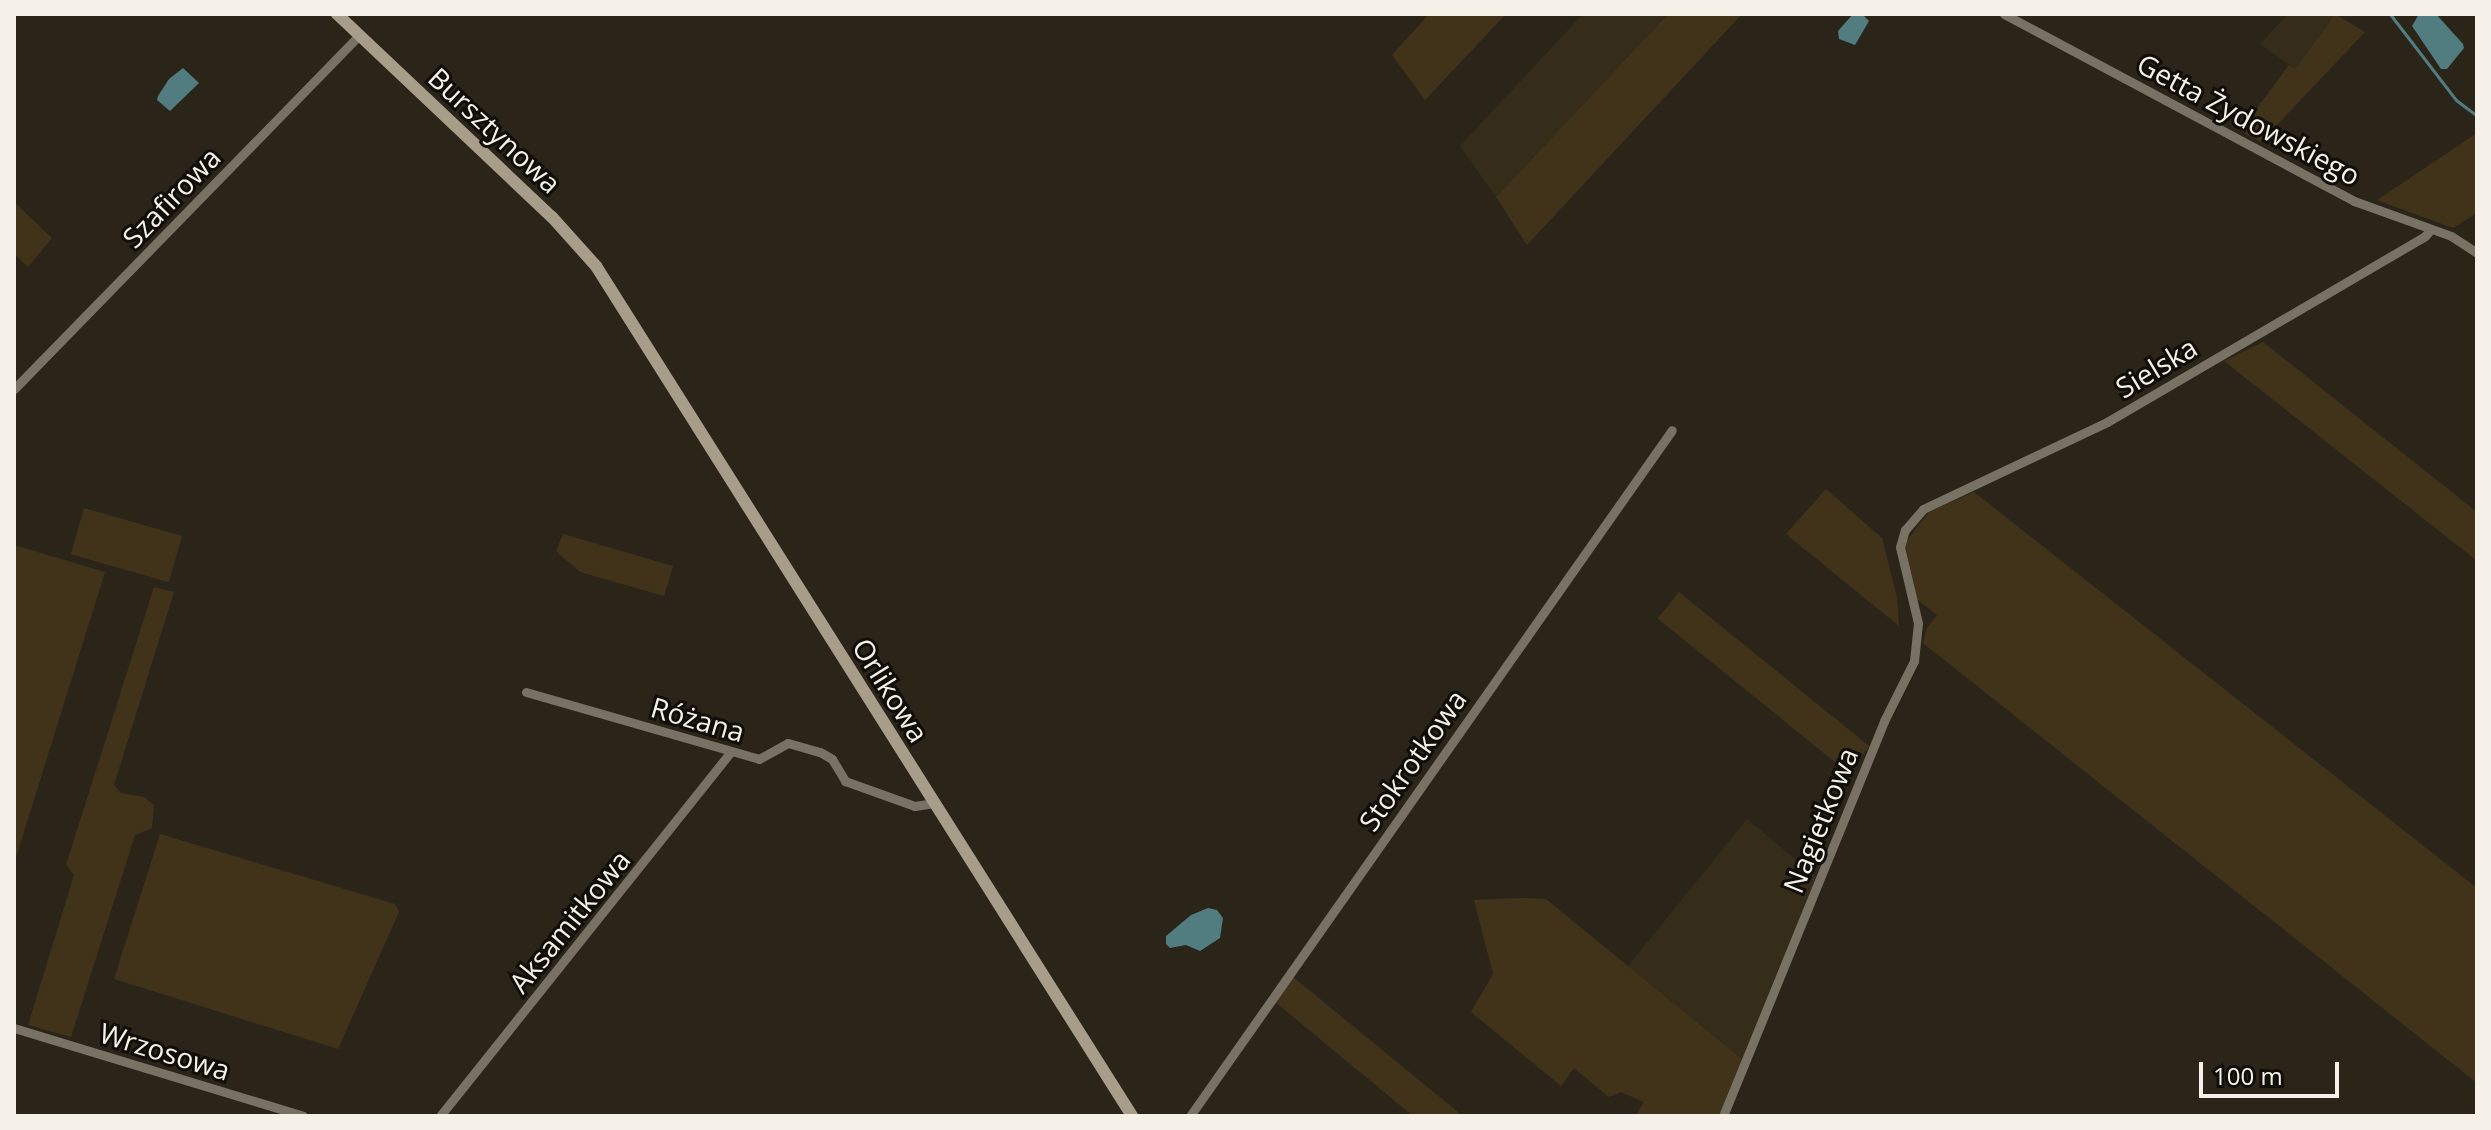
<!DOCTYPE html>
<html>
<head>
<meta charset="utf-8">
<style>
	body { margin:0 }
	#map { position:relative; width:2491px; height:1130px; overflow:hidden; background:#2b2519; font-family:"Open Sans",sans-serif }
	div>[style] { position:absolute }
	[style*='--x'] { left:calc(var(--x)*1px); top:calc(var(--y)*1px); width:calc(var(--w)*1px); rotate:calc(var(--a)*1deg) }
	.built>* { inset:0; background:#352c1a }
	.green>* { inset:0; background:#403319; transform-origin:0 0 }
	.water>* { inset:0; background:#517c80 }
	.stream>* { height:3px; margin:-1.5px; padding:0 1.5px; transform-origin:1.5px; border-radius:1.5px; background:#517c80 }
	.street>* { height:9px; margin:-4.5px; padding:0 4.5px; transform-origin:4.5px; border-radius:4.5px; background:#787265 }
	.secondary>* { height:12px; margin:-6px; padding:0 6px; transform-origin:6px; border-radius:6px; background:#a89d88 }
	span { translate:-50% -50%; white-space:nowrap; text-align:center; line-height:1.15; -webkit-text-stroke:6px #110e09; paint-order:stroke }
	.street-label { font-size:28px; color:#f5f1e9 }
	.frame { position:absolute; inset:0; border:16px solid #f5f1e9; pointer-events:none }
	.scale { position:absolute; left:2199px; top:1062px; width:140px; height:36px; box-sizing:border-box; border:4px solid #f5f1e9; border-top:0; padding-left:10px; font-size:24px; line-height:28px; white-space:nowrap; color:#f5f1e9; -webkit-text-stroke:6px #110e09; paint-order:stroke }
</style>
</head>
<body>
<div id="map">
	<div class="built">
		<i style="clip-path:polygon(1583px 14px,1668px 14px,1496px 197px,1460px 146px)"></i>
		<i style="clip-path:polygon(2288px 14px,2335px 14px,2295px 69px,2260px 44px)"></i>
		<i style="clip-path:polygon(1747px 819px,1817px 877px,1742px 1059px,1628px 966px)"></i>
	</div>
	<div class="green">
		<i style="clip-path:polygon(1429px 14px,1506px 14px,1425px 100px,1392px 55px)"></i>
		<i style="clip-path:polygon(1668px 14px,1742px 14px,1527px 245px,1496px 197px)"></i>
		<i style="clip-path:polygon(2335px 14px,2365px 32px,2261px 142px,2240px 131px,2289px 65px,2295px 69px)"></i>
		<i style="clip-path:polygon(2477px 133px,2477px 213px,2453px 228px,2377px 200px)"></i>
		<i style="clip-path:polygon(14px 202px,52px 238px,28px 267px,14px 254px)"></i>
		<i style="clip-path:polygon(2263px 342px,2477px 512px,2477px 561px,2224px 361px)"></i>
		<i style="clip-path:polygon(1826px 489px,1882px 538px,1897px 598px,1899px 626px,1786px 534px)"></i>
		<i style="clip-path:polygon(1974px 492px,2477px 888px,2477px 1083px,1923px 643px,1927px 628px,1937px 615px,1917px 599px,1905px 543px,1929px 512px)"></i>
		<i style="left:84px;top:508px;width:102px;height:48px;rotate:16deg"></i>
		<i style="clip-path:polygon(563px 534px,673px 566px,664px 596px,580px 572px,556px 551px)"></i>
		<i style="clip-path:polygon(14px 545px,105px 572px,14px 864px)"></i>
		<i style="clip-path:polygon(154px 587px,174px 592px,114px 785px,121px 793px,144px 797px,154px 805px,152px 828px,135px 835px,71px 1037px,28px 1025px,74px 875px,66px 865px)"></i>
		<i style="left:1679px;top:592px;width:245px;height:34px;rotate:39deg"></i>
		<i style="clip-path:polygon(160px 834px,395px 904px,399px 912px,338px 1049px,114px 979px)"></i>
		<i style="clip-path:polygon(1521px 898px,1546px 899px,1742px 1059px,1719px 1116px,1635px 1116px,1644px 1102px,1621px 1092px,1609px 1097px,1574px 1068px,1561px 1086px,1471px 1012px,1493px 974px,1474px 900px)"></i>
		<i style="clip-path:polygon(1292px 976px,1463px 1116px,1413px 1116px,1274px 1001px)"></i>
	</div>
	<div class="water">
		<i style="clip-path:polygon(1853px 14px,1863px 15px,1869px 21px,1855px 45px,1839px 39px,1838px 31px)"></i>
		<i style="clip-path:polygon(2419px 14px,2436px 14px,2463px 44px,2464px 48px,2447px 69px,2441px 69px,2412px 26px)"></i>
		<i style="clip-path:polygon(183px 68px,199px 83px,170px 111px,157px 100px,158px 96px,169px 79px)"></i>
		<i style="clip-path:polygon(1208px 908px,1217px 910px,1223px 918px,1220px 938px,1200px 951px,1186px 945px,1170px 948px,1166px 944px,1166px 936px,1191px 915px)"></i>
	</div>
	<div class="stream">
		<i style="--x:2390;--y:14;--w:108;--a:52.5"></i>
		<i style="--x:2456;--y:100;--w:26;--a:37"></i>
	</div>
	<div class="street">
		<i style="--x:2004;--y:14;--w:397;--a:28.1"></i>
		<i style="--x:2354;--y:201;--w:103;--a:19.8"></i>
		<i style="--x:2451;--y:236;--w:31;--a:33"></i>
		<i style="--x:14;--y:389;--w:494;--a:-45.7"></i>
		<i style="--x:526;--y:692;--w:242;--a:16"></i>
		<i style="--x:759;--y:759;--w:33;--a:-29"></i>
		<i style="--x:788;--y:743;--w:33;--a:16"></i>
		<i style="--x:820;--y:752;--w:14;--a:30"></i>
		<i style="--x:832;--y:759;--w:26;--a:59"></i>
		<i style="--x:845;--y:781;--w:74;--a:19.7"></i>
		<i style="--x:915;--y:806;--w:19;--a:-9"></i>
		<i style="--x:14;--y:1028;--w:302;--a:16.9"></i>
		<i style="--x:440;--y:1116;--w:466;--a:-51.4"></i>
		<i style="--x:1190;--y:1116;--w:838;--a:-54.91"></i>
		<i style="--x:1723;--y:1116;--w:427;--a:-67.8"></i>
		<i style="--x:1884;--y:721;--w:67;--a:-63.4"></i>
		<i style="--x:1914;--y:661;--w:38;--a:-84"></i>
		<i style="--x:1918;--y:623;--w:78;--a:-103.3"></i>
		<i style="--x:1900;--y:547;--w:18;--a:-74"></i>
		<i style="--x:1905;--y:530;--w:28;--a:-49"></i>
		<i style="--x:1923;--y:509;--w:204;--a:-25.3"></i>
		<i style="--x:2107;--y:422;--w:368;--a:-30.3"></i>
		<i style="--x:2425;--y:236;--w:9;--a:-49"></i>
	</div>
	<div class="secondary">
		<i style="--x:337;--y:14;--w:296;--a:43.4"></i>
		<i style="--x:552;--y:217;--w:66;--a:48.1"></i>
		<i style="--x:596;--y:266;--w:1005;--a:57.76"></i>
	</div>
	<div class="street-label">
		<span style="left:2249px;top:119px;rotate:28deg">Getta Żydowskiego</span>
		<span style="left:495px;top:130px;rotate:43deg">Bursztynowa</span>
		<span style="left:171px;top:197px;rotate:-46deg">Szafirowa</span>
		<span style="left:2156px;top:367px;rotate:-31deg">Sielska</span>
		<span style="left:891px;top:690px;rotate:58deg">Orlikowa</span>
		<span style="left:698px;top:719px;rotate:16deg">Różana</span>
		<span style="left:1412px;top:760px;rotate:-55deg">Stokrotkowa</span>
		<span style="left:1820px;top:820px;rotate:-68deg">Nagietkowa</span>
		<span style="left:569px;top:921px;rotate:-51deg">Aksamitkowa</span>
		<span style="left:165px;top:1051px;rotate:17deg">Wrzosowa</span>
	</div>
	<div class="frame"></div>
	<div class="scale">100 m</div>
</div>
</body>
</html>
